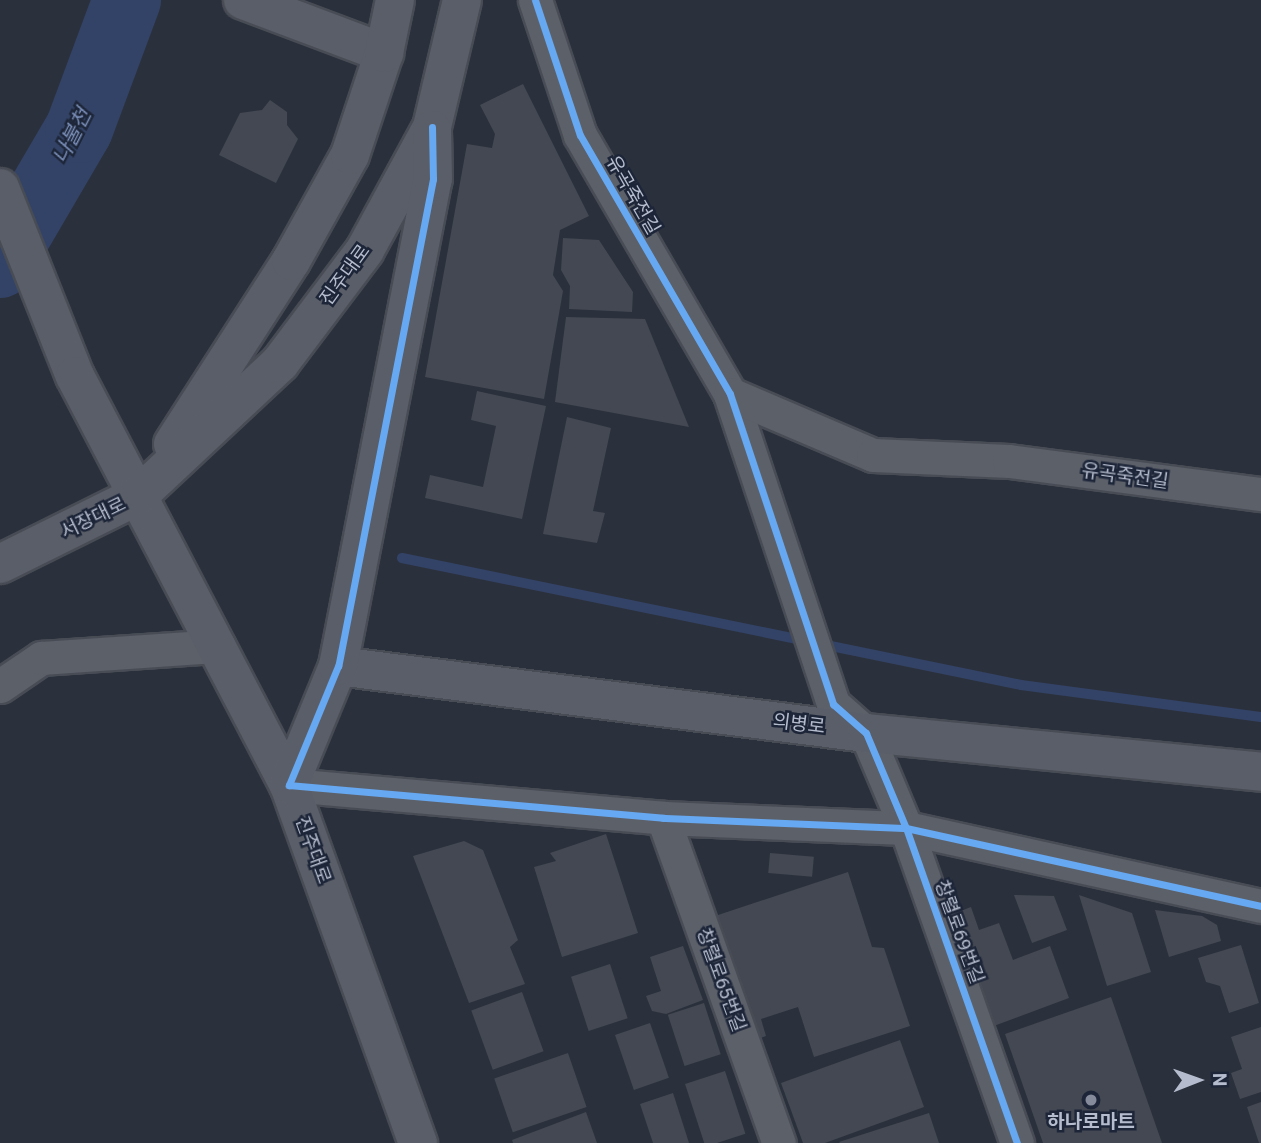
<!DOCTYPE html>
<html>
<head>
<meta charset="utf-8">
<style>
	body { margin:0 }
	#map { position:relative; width:1261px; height:1143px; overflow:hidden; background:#2b313c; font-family:Roboto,"Noto Sans KR",sans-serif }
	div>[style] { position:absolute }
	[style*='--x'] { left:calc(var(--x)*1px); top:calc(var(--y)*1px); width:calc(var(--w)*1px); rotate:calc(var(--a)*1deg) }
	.stream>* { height:10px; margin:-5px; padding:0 5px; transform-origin:5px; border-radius:5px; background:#334367 }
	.river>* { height:68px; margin:-34px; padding:0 34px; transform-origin:34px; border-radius:34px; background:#334367 }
	.building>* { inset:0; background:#434852; transform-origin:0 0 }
	.roads { filter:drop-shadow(2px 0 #484c55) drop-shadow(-2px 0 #484c55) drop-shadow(0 2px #484c55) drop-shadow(0 -2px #484c55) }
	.street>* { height:33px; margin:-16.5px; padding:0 16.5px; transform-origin:16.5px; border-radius:16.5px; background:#5c6069 }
	.secondary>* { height:38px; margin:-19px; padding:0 19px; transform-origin:19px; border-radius:19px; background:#5a5e68 }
	.cycleway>* { height:7px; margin:-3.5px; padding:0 3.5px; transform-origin:3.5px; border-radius:3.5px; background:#66a8f1 }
	.dots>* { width:19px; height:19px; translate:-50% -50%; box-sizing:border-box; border:4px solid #1d2639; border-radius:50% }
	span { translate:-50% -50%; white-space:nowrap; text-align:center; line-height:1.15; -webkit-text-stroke:5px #1d2639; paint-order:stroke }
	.street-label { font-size:19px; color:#b5bccd }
	.poi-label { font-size:19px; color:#b5bccd; font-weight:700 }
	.water-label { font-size:21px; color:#7a8eb8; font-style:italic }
	.north { position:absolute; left:1163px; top:1045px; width:70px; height:70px; -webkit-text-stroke:5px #1d2639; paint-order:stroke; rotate:89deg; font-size:19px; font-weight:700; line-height:28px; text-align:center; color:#b5bccd }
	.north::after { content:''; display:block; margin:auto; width:24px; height:32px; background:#b5bccd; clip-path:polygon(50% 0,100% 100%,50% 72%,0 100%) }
</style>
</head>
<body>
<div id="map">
	<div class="stream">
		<i style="--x:402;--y:558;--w:632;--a:11.59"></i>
		<i style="--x:1021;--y:685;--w:242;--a:7.6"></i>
	</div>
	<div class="river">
		<i style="--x:0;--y:264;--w:156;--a:-59.7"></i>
		<i style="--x:79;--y:129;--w:138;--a:-69.6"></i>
	</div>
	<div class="building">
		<i style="clip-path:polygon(523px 84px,589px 216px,560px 230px,553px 275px,563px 291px,544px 399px,425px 377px,467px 144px,492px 148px,495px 134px,480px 105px)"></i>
		<i style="clip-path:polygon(270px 100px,287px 112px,287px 125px,298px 139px,276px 183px,219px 155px,240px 113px,262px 110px)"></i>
		<i style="clip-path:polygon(563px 238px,599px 240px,633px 292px,632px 312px,569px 309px,570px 286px,561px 270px)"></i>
		<i style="clip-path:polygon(566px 317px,645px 319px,689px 427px,555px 402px)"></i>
		<i style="clip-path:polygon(477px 391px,546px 406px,522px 519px,425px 498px,430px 475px,483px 487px,496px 426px,471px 420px)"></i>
		<i style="clip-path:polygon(567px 417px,611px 428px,593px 511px,605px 513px,597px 543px,543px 534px)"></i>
		<i style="clip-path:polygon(606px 834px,638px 933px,562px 957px,534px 867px,556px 861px,550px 853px)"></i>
		<i style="clip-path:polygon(464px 841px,483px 850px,518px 940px,510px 947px,525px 984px,469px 1003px,413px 856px)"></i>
		<i style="left:770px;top:853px;width:44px;height:20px;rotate:5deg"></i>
		<i style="clip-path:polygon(848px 872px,872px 947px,884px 948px,910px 1026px,814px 1057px,798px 1007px,761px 1019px,766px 1036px,752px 1041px,712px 917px)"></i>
		<i style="clip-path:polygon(1014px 895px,1054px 896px,1067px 930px,1032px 943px)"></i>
		<i style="clip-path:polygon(1079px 895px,1132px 913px,1151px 972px,1107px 986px)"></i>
		<i style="clip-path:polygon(971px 907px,979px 930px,999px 923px,1013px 960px,1050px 946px,1069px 998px,983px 1030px,942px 918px)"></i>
		<i style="clip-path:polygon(1155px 910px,1202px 916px,1217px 925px,1221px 941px,1169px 957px)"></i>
		<i style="clip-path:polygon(1241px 945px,1259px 1003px,1229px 1013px,1220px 986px,1206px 982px,1198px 958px)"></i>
		<i style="clip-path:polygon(683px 946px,703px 1000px,666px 1014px,652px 1011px,646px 996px,661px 991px,650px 957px)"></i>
		<i style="left:610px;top:964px;width:57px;height:41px;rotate:72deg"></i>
		<i style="left:522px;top:992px;width:63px;height:54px;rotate:70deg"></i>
		<i style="clip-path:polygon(1111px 997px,1162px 1143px,1043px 1143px,1005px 1034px)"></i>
		<i style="left:704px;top:1003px;width:54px;height:38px;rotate:72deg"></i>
		<i style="left:650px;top:1023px;width:58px;height:37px;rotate:71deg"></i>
		<i style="clip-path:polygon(1261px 1027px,1261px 1092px,1240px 1099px,1231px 1073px,1242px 1069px,1231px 1037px)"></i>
		<i style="clip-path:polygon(900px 1040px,924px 1107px,825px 1143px,803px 1143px,781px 1083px)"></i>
		<i style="left:568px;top:1053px;width:57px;height:78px;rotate:71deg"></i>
		<i style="left:725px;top:1071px;width:66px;height:42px;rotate:72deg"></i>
		<i style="clip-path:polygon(673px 1093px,689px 1143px,653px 1143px,640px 1104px)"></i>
		<i style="clip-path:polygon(1261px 1102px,1261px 1143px,1259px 1143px,1247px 1107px)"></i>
		<i style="clip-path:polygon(586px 1112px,597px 1143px,513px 1143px,512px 1140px)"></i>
		<i style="clip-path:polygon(929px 1113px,939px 1143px,840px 1143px,839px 1142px)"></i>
	</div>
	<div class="roads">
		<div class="street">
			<i style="--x:535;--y:0;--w:142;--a:71.6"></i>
			<i style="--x:580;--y:135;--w:299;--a:59.9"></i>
			<i style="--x:730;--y:394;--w:327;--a:71.6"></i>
			<i style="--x:833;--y:704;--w:44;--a:41.3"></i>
			<i style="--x:866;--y:733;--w:103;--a:67.2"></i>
			<i style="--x:906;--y:828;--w:334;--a:70.6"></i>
			<i style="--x:730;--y:394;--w:155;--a:23.1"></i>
			<i style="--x:873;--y:455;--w:136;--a:2.5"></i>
			<i style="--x:1009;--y:461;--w:254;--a:7.5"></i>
			<i style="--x:0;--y:686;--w:50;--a:-34.3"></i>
			<i style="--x:41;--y:658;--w:178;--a:-3.9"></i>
			<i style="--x:289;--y:785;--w:375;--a:5"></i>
			<i style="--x:663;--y:818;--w:243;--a:2.4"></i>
			<i style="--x:906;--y:828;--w:363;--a:12.4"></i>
			<i style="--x:663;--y:818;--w:345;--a:70.4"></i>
		</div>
		<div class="secondary">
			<i style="--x:243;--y:0;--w:151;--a:20.6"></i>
			<i style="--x:0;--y:188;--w:202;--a:68.3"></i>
			<i style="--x:75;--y:376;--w:462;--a:62.4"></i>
			<i style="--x:289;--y:785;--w:381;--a:70.2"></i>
			<i style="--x:173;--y:444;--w:218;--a:-57.2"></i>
			<i style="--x:291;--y:261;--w:121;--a:-60.9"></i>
			<i style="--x:350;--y:155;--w:108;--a:-71.6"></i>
			<i style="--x:384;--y:53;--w:54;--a:-78.3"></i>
			<i style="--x:0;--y:564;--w:155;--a:-26.4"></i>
			<i style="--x:139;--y:495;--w:193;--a:-43.1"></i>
			<i style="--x:280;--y:363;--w:141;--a:-53"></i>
			<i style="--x:365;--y:250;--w:140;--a:-61.4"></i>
			<i style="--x:432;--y:127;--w:130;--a:-76.7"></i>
			<i style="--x:338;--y:666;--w:532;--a:7.23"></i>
			<i style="--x:866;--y:733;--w:397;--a:5.6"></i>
			<i style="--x:289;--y:785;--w:129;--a:-67.6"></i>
			<i style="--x:338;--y:666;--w:496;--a:-79"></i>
			<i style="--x:433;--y:179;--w:49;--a:-91.2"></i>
		</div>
	</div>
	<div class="cycleway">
		<i style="--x:535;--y:0;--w:142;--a:71.6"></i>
		<i style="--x:580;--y:135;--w:299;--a:59.9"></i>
		<i style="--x:730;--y:394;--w:327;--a:71.6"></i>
		<i style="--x:833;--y:704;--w:44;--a:41.3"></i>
		<i style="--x:866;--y:733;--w:103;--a:67.2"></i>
		<i style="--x:906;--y:828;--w:334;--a:70.6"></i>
		<i style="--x:432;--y:127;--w:52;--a:88.9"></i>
		<i style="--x:433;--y:179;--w:496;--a:101"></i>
		<i style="--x:338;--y:666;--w:129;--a:112.4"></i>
		<i style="--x:289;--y:785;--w:375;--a:5"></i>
		<i style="--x:663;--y:818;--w:243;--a:2.4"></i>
		<i style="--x:906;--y:828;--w:363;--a:12.4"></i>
	</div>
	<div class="dots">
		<i style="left:1091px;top:1100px;background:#858b9a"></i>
	</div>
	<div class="street-label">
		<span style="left:633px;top:195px;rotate:60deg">유곡죽전길</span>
		<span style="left:345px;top:275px;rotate:-54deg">진주대로</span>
		<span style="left:1125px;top:476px;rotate:8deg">유곡죽전길</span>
		<span style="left:93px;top:518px;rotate:-26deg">서장대로</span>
		<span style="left:799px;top:724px;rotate:7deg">의병로</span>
		<span style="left:313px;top:850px;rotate:70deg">진주대로</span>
		<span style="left:959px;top:932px;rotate:70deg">창렬로69번길</span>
		<span style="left:721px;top:980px;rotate:70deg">창렬로65번길</span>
	</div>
	<div class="poi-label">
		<span style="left:1091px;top:1122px">하나로마트</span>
	</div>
	<div class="water-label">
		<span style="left:72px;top:136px;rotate:-63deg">나불천</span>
	</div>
	<div class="north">N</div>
</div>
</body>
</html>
